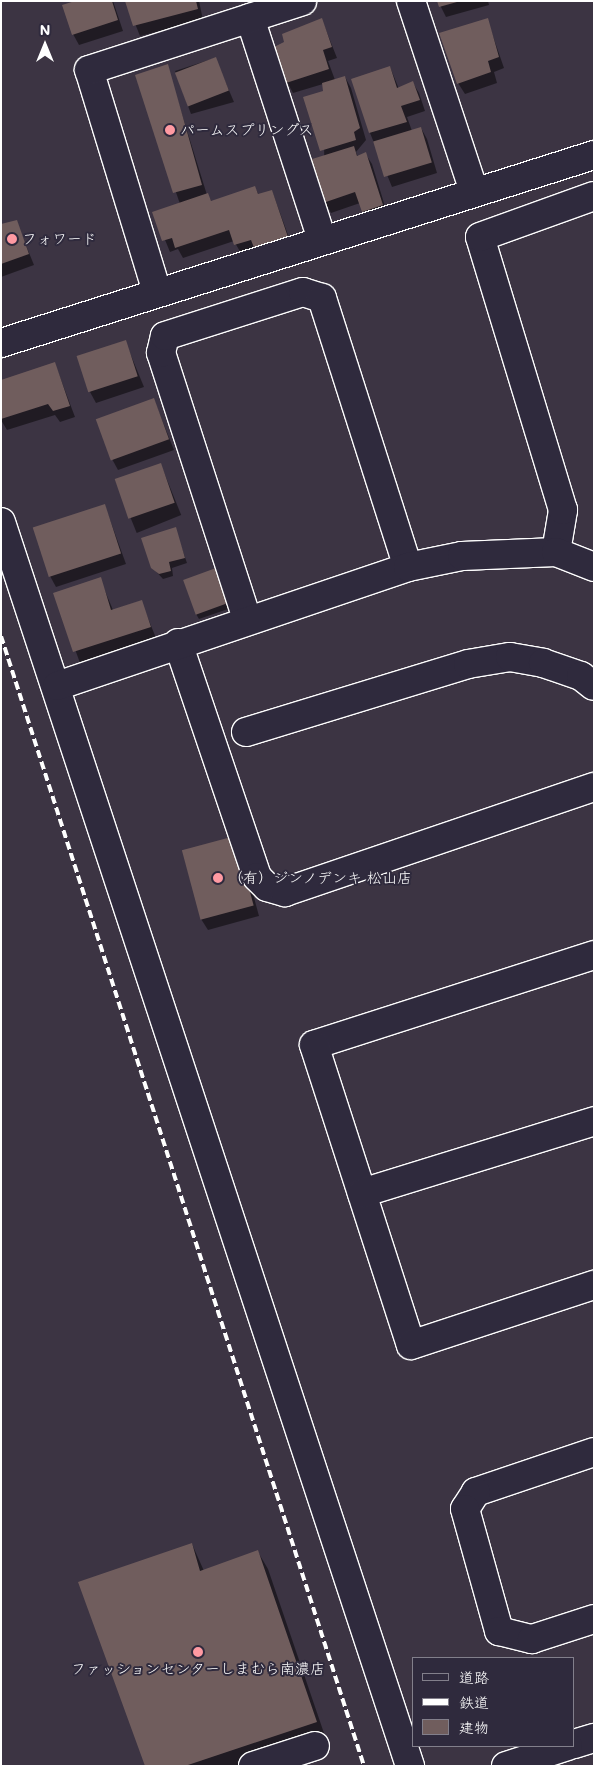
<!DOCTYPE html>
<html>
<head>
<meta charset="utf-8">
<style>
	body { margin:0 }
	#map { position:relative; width:595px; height:1767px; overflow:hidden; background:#3c3443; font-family:Mali,"Klee One",sans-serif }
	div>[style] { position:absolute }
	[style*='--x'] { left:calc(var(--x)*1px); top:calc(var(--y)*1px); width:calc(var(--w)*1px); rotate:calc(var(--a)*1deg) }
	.shadow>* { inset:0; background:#0007; transform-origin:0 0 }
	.building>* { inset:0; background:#705d5d; transform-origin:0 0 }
	.roads { filter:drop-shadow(1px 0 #fff) drop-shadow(-1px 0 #fff) drop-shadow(0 1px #fff) drop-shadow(0 -1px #fff) }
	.street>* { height:28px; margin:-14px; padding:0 14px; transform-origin:14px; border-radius:14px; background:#2f2a3d }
	.rail>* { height:4px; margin-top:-2px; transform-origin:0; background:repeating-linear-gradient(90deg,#fff 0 8px,transparent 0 12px) }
	.dots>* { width:14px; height:14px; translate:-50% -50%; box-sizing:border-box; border:2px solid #2f2a3d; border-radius:50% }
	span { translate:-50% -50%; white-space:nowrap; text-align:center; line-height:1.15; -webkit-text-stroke:4px #2f2a3d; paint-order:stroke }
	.poi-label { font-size:15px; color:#fff }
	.left { translate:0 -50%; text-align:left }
	.frame { position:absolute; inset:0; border:2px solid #fff; pointer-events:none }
	.legend { position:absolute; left:412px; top:1657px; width:162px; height:90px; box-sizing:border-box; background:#2f2a3d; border:1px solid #827f8b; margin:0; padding:6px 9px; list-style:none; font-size:15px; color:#fff }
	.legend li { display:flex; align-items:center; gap:10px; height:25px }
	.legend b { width:25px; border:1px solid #827f8b }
	.north { position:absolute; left:20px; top:20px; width:50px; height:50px; -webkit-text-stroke:4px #2f2a3d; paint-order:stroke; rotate:0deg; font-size:14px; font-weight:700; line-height:20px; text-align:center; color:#fff }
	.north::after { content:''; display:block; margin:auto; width:18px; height:22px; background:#fff; clip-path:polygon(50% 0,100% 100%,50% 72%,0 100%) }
</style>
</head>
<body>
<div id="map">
	<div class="shadow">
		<i style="clip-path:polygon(79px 1px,113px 1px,123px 31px,79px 45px,73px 34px)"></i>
		<i style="clip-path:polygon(126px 1px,199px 1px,203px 20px,140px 36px)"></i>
		<i style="clip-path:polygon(438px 1px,488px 1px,489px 5px,446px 17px)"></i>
		<i style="clip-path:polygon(487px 19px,504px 68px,494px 72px,497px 83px,465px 94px,458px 83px)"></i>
		<i style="clip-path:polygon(322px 20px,337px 58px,328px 61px,335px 80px,345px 77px,351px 88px,366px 140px,356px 152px,358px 157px,365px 153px,372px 164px,388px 216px,370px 222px,360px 203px,331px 213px,325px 202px,323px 84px,293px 93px,287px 82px)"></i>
		<i style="clip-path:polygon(215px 58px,234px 102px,191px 114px,175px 71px)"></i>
		<i style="clip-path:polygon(167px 66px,207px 195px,212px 202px,255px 188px,259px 195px,272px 191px,295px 254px,242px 255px,234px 241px,183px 258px,178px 249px,170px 252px,154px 213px,180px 204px,136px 76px)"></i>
		<i style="clip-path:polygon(390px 67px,399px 89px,413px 83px,419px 93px,425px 111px,407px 117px,412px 131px,421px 128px,427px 139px,437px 173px,392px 187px,370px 133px)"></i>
		<i style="clip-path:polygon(16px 221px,34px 265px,1px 277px,1px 225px)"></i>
		<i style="clip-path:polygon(125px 341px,144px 387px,96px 403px,90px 392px)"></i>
		<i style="clip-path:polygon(55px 364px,75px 417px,60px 422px,55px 415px,7px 430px,1px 420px,1px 381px)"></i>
		<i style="clip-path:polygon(154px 400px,174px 450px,118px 470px,112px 459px)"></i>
		<i style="left:161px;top:465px;width:54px;height:48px;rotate:68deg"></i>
		<i style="clip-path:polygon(105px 506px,126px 564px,56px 587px,50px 576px)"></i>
		<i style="clip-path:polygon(175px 529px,187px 563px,172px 568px,173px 576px,163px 579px,152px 567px)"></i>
		<i style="clip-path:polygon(216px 569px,231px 608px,199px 619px,196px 614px)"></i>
		<i style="clip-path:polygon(100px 579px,113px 610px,141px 601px,156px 638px,80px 663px,55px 594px)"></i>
		<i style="clip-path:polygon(241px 849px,259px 916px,208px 930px,201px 919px)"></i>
		<i style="clip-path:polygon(192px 1544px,204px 1571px,258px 1552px,268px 1569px,326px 1739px,247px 1766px,147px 1766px)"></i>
	</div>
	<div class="building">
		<i style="clip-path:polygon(75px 1px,112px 1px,118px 20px,72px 35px,62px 5px)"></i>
		<i style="clip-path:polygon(125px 1px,196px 1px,198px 9px,133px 26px)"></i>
		<i style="clip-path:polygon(437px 1px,457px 1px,457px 2px,439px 7px)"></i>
		<i style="clip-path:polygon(322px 18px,332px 47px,323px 50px,329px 69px,286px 83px,274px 47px,284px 42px,282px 34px)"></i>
		<i style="clip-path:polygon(488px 18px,499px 57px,488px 61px,491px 72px,457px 84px,439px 33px)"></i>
		<i style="left:216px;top:57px;width:36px;height:44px;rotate:69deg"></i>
		<i style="clip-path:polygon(168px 64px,202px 185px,173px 193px,135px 75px)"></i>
		<i style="clip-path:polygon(390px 66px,397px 88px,413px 81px,420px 100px,401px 106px,407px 122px,369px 133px,351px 79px)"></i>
		<i style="clip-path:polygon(345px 76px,360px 128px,354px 132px,356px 140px,320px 151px,303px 97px,323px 91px,322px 83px)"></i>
		<i style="left:421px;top:127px;width:37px;height:50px;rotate:73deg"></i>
		<i style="clip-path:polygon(354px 146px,357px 156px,366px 152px,383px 205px,362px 212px,355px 192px,323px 203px,309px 160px)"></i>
		<i style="clip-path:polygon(255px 186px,258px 194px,272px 190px,290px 243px,256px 253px,251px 240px,234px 245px,229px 230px,175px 248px,172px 238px,162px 241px,152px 212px,208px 193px,211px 201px)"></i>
		<i style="clip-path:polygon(17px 220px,29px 254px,1px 264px,1px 224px)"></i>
		<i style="left:126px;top:340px;width:38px;height:52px;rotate:72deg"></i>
		<i style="clip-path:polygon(55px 362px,70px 406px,53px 411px,48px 404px,1px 419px,1px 380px)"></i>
		<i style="left:154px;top:398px;width:44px;height:62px;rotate:70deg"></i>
		<i style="left:161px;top:463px;width:42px;height:49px;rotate:71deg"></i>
		<i style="left:105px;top:504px;width:52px;height:76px;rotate:72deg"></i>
		<i style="clip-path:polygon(176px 527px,185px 558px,169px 562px,171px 571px,159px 574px,151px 568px,141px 538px)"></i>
		<i style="left:216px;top:568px;width:37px;height:35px;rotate:70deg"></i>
		<i style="clip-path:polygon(101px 577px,111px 610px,142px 600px,151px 627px,73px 652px,53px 593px)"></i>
		<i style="left:235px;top:836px;width:72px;height:55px;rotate:75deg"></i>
		<i style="clip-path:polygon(192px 1543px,200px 1571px,258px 1550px,317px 1722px,185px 1766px,145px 1766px,78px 1582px)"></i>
	</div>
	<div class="roads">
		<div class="street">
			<i style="--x:411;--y:1;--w:200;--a:71.7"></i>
			<i style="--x:250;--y:18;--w:233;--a:72"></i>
			<i style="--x:157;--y:292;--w:232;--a:-107"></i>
			<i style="--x:89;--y:70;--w:224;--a:-17.9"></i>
			<i style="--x:1;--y:343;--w:622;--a:-17.59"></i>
			<i style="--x:1;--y:522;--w:1310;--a:71.8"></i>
			<i style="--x:556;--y:552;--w:43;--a:-80.5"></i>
			<i style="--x:563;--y:510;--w:285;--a:-106.9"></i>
			<i style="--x:480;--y:237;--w:121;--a:-19.8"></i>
			<i style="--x:247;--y:619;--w:280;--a:-107.9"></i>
			<i style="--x:161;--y:353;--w:17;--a:-77"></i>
			<i style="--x:165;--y:336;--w:145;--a:-17.7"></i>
			<i style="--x:303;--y:292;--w:20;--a:18"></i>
			<i style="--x:322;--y:298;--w:282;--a:72.3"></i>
			<i style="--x:178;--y:643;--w:247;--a:71.3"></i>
			<i style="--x:257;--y:877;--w:14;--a:45"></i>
			<i style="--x:267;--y:887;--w:19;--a:16"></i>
			<i style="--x:285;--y:892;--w:326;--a:-18.8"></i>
			<i style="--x:57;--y:686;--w:371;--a:-18.7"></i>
			<i style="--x:408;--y:567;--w:55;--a:-11.5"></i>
			<i style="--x:462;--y:556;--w:94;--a:-2.4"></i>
			<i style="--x:556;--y:552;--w:41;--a:21.5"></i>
			<i style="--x:246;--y:732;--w:232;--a:-17"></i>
			<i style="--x:468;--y:664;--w:43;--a:-9.5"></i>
			<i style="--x:510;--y:657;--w:34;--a:10"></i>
			<i style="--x:543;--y:663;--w:40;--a:18.9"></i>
			<i style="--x:581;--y:676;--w:16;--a:38"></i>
			<i style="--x:594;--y:955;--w:294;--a:162.2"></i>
			<i style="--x:314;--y:1045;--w:315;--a:72.1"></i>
			<i style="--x:411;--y:1345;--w:193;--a:-18.2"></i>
			<i style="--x:362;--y:1193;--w:243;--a:-17.2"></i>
			<i style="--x:594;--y:1452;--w:125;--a:161.3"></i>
			<i style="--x:476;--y:1492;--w:20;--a:123"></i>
			<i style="--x:465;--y:1509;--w:127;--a:74.4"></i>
			<i style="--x:499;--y:1631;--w:34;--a:14"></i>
			<i style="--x:532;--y:1639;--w:65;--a:-17.9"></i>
			<i style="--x:574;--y:1744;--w:21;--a:-17"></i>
			<i style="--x:253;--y:1766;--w:65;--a:-17.9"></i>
			<i style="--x:506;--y:1766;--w:65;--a:-17.9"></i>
		</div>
	</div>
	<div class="rail">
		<i style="--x:1;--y:636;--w:1187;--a:72.19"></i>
	</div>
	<div class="dots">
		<i style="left:170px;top:130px;background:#ff9aa2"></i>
		<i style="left:12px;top:239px;background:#ff9aa2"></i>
		<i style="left:218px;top:878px;background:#ff9aa2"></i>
		<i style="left:198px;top:1652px;background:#ff9aa2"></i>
	</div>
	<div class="poi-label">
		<span class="left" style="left:180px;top:130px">パームスプリングス</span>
		<span class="left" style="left:22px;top:239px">フォワード</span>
		<span class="left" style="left:228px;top:878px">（有）ジンノデンキ 松山店</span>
		<span style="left:198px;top:1669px">ファッションセンターしまむら南濃店</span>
	</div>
	<div class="frame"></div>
	<ul class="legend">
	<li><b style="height:6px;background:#2f2a3d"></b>道路</li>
	<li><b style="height:6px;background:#fff"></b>鉄道</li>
	<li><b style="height:14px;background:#705d5d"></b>建物</li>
	</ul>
	<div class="north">N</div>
</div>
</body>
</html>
